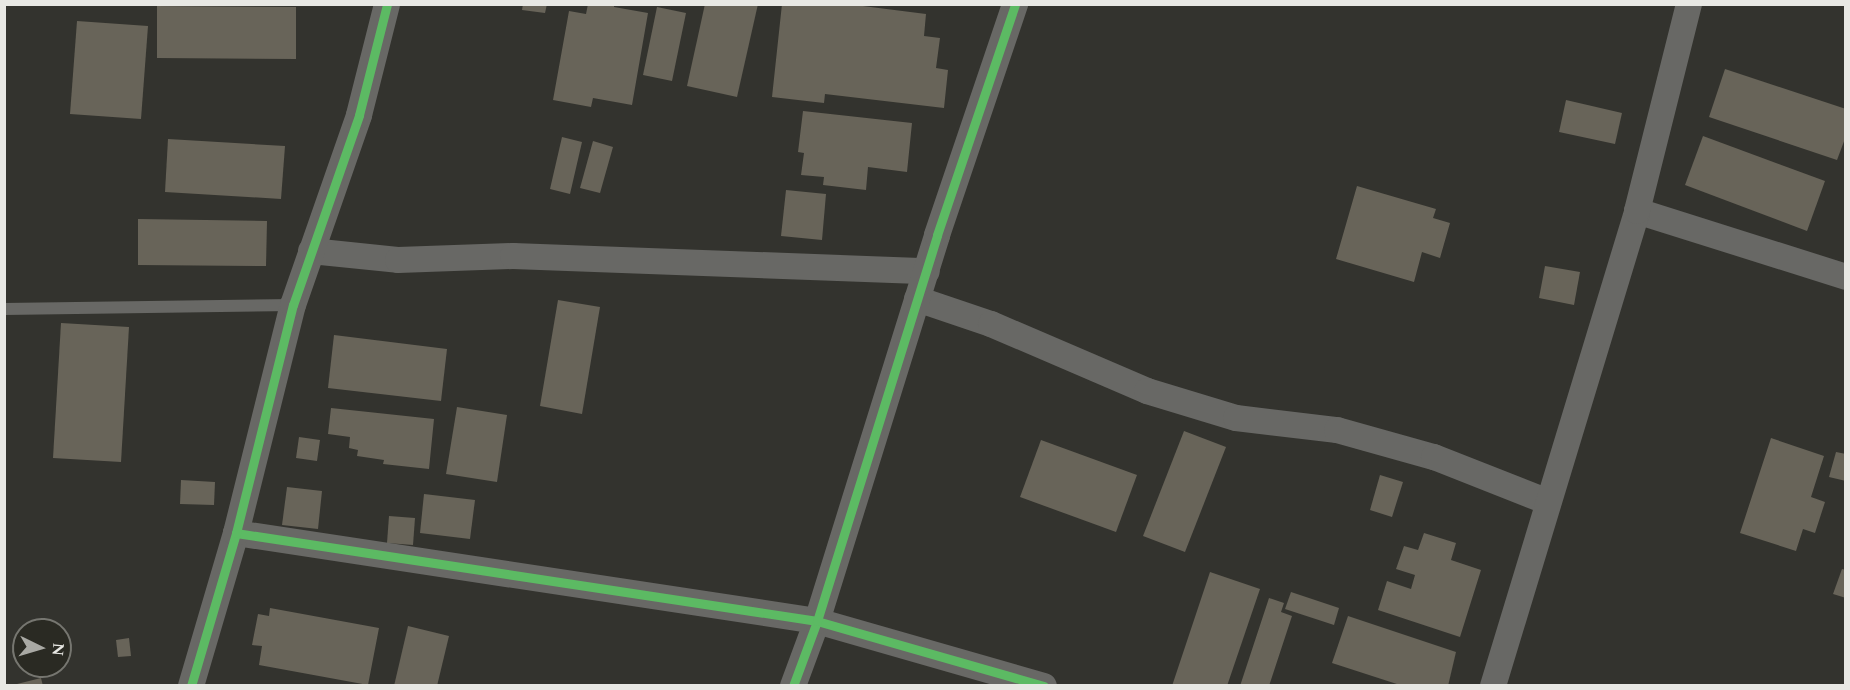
<!DOCTYPE html>
<style>
body{margin:0}
#map{position:relative;width:1850px;height:690px;overflow:hidden;background:#33332e;font-family:Spectral,serif}
div>[style]{position:absolute}
.building>*{inset:0;background:#686459}
.service>*{height:12px;margin:-6px;padding:0 6px;transform-origin:6px;border-radius:6px;background:#686865}
.minor>*{height:26px;margin:-13px;padding:0 13px;transform-origin:13px;border-radius:13px;background:#686865}
.cycleway>*{height:9px;margin:-4.5px;padding:0 4.5px;transform-origin:4.5px;border-radius:4.5px;background:#5cba63}
span{translate:-50% -50%;white-space:nowrap;text-align:center;line-height:1.15;-webkit-text-stroke:6px #2a2a23;paint-order:stroke}
.frame{position:absolute;inset:0;border:6px solid #e8e8e4;pointer-events:none}
.north{position:absolute;left:12px;top:618px;width:60px;height:60px;box-sizing:border-box;background:#2a2a23;border:2px solid #767670;border-radius:50%;rotate:95deg;font-size:16px;font-weight:700;line-height:24px;text-align:center;color:#e8e8e4}
.north::after{content:'';display:block;margin:auto;width:21px;height:27px;background:#a9a9a4;clip-path:polygon(50% 0,100% 100%,50% 72%,0 100%)}
</style>
<div id="map">
<div class="building">
<i style="clip-path:polygon(523px 4px,547px 4px,545px 13px,522px 10px)"></i>
<i style="clip-path:polygon(588px 4px,614px 4px,614px 7px,648px 13px,632px 105px,593px 98px,591px 107px,553px 100px,569px 11px,586px 14px)"></i>
<i style="clip-path:polygon(705px 4px,758px 4px,737px 97px,687px 86px)"></i>
<i style="clip-path:polygon(782px 4px,847px 4px,926px 14px,924px 36px,940px 38px,936px 68px,948px 70px,944px 108px,825px 94px,824px 103px,772px 97px)"></i>
<i style="clip-path:polygon(157px 6px,296px 7px,296px 59px,157px 58px)"></i>
<i style="clip-path:polygon(657px 7px,686px 13px,672px 81px,643px 75px)"></i>
<i style="clip-path:polygon(77px 21px,148px 26px,141px 119px,70px 114px)"></i>
<i style="clip-path:polygon(1725px 69px,1846px 109px,1846px 136px,1837px 160px,1709px 117px)"></i>
<i style="clip-path:polygon(1566px 100px,1622px 113px,1615px 144px,1559px 132px)"></i>
<i style="clip-path:polygon(803px 111px,912px 123px,907px 172px,868px 167px,866px 190px,823px 185px,824px 177px,801px 175px,804px 153px,798px 152px)"></i>
<i style="clip-path:polygon(1703px 136px,1825px 181px,1807px 231px,1685px 185px)"></i>
<i style="clip-path:polygon(562px 137px,582px 142px,570px 194px,550px 189px)"></i>
<i style="clip-path:polygon(168px 139px,285px 146px,281px 199px,165px 192px)"></i>
<i style="clip-path:polygon(593px 141px,613px 147px,600px 193px,580px 188px)"></i>
<i style="clip-path:polygon(1357px 186px,1436px 209px,1433px 218px,1450px 223px,1440px 258px,1422px 252px,1414px 282px,1336px 259px)"></i>
<i style="clip-path:polygon(786px 190px,826px 194px,822px 240px,781px 236px)"></i>
<i style="clip-path:polygon(138px 219px,267px 221px,266px 266px,138px 265px)"></i>
<i style="clip-path:polygon(1545px 266px,1580px 272px,1574px 305px,1539px 298px)"></i>
<i style="clip-path:polygon(558px 300px,600px 307px,582px 414px,540px 406px)"></i>
<i style="clip-path:polygon(61px 323px,129px 327px,121px 462px,53px 458px)"></i>
<i style="clip-path:polygon(334px 335px,447px 349px,441px 401px,328px 388px)"></i>
<i style="clip-path:polygon(457px 407px,507px 415px,497px 482px,446px 474px)"></i>
<i style="clip-path:polygon(331px 408px,434px 419px,429px 469px,383px 464px,384px 460px,357px 456px,358px 450px,349px 448px,350px 437px,328px 434px)"></i>
<i style="clip-path:polygon(1184px 431px,1226px 447px,1185px 552px,1143px 536px)"></i>
<i style="clip-path:polygon(299px 437px,320px 440px,317px 461px,296px 458px)"></i>
<i style="clip-path:polygon(1771px 438px,1824px 456px,1811px 497px,1825px 502px,1815px 533px,1803px 529px,1796px 551px,1740px 533px)"></i>
<i style="clip-path:polygon(1041px 440px,1137px 475px,1116px 532px,1020px 497px)"></i>
<i style="clip-path:polygon(1836px 452px,1846px 454px,1846px 481px,1829px 477px)"></i>
<i style="clip-path:polygon(1380px 475px,1403px 482px,1392px 517px,1370px 510px)"></i>
<i style="clip-path:polygon(181px 480px,215px 482px,214px 505px,180px 504px)"></i>
<i style="clip-path:polygon(287px 487px,322px 491px,318px 529px,282px 525px)"></i>
<i style="clip-path:polygon(424px 494px,475px 500px,470px 539px,420px 533px)"></i>
<i style="clip-path:polygon(389px 516px,415px 518px,413px 545px,387px 543px)"></i>
<i style="clip-path:polygon(1424px 533px,1456px 543px,1451px 560px,1481px 570px,1460px 637px,1378px 610px,1387px 581px,1411px 589px,1415px 575px,1396px 569px,1404px 546px,1418px 550px)"></i>
<i style="clip-path:polygon(1842px 569px,1846px 570px,1846px 598px,1833px 594px)"></i>
<i style="clip-path:polygon(1210px 572px,1260px 589px,1227px 686px,1172px 686px)"></i>
<i style="clip-path:polygon(1291px 592px,1339px 608px,1334px 625px,1285px 609px)"></i>
<i style="clip-path:polygon(1269px 598px,1284px 603px,1281px 612px,1292px 616px,1269px 686px,1240px 686px)"></i>
<i style="clip-path:polygon(270px 608px,379px 628px,368px 685px,259px 665px,262px 646px,252px 645px,258px 614px,269px 616px)"></i>
<i style="clip-path:polygon(1348px 616px,1456px 652px,1448px 686px,1403px 686px,1332px 663px)"></i>
<i style="clip-path:polygon(408px 626px,449px 636px,437px 686px,394px 686px)"></i>
<i style="clip-path:polygon(129px 638px,131px 656px,118px 657px,116px 640px)"></i>
<i style="clip-path:polygon(41px 678px,43px 686px,13px 686px,13px 685px)"></i>
</div>
<div class="service">
<i style="left:4px;top:309px;width:289px;rotate:-0.8deg"></i>
</div>
<div class="minor">
<i style="left:1637px;top:211px;width:219px;rotate:17.5deg"></i>
<i style="left:311px;top:251px;width:87px;rotate:5.9deg"></i>
<i style="left:398px;top:260px;width:115px;rotate:-2deg"></i>
<i style="left:513px;top:256px;width:414px;rotate:2.1deg"></i>
<i style="left:917px;top:299px;width:78px;rotate:18.7deg"></i>
<i style="left:991px;top:324px;width:170px;rotate:23.2deg"></i>
<i style="left:1147px;top:391px;width:93px;rotate:16.9deg"></i>
<i style="left:1236px;top:418px;width:102px;rotate:6.8deg"></i>
<i style="left:1337px;top:430px;width:101px;rotate:15.6deg"></i>
<i style="left:1434px;top:457px;width:123px;rotate:21.5deg"></i>
<i style="left:236px;top:533px;width:588px;rotate:8.61deg"></i>
<i style="left:817px;top:621px;width:236px;rotate:16deg"></i>
<i style="left:191px;top:686px;width:159px;rotate:-73.6deg"></i>
<i style="left:236px;top:533px;width:235px;rotate:-76deg"></i>
<i style="left:293px;top:305px;width:201px;rotate:-70.8deg"></i>
<i style="left:359px;top:115px;width:114px;rotate:-75.8deg"></i>
<i style="left:793px;top:686px;width:69px;rotate:-69.7deg"></i>
<i style="left:817px;top:621px;width:404px;rotate:-72.7deg"></i>
<i style="left:937px;top:235px;width:244px;rotate:-71.3deg"></i>
<i style="left:1493px;top:686px;width:496px;rotate:-73.1deg"></i>
<i style="left:1637px;top:211px;width:213px;rotate:-75.9deg"></i>
</div>
<div class="cycleway">
<i style="left:236px;top:533px;width:588px;rotate:8.61deg"></i>
<i style="left:817px;top:621px;width:236px;rotate:16deg"></i>
<i style="left:191px;top:686px;width:159px;rotate:-73.6deg"></i>
<i style="left:236px;top:533px;width:235px;rotate:-76deg"></i>
<i style="left:293px;top:305px;width:201px;rotate:-70.8deg"></i>
<i style="left:359px;top:115px;width:114px;rotate:-75.8deg"></i>
<i style="left:793px;top:686px;width:69px;rotate:-69.7deg"></i>
<i style="left:817px;top:621px;width:404px;rotate:-72.7deg"></i>
<i style="left:937px;top:235px;width:244px;rotate:-71.3deg"></i>
</div>
<div class="frame"></div>
<div class="north">N</div>
</div>
